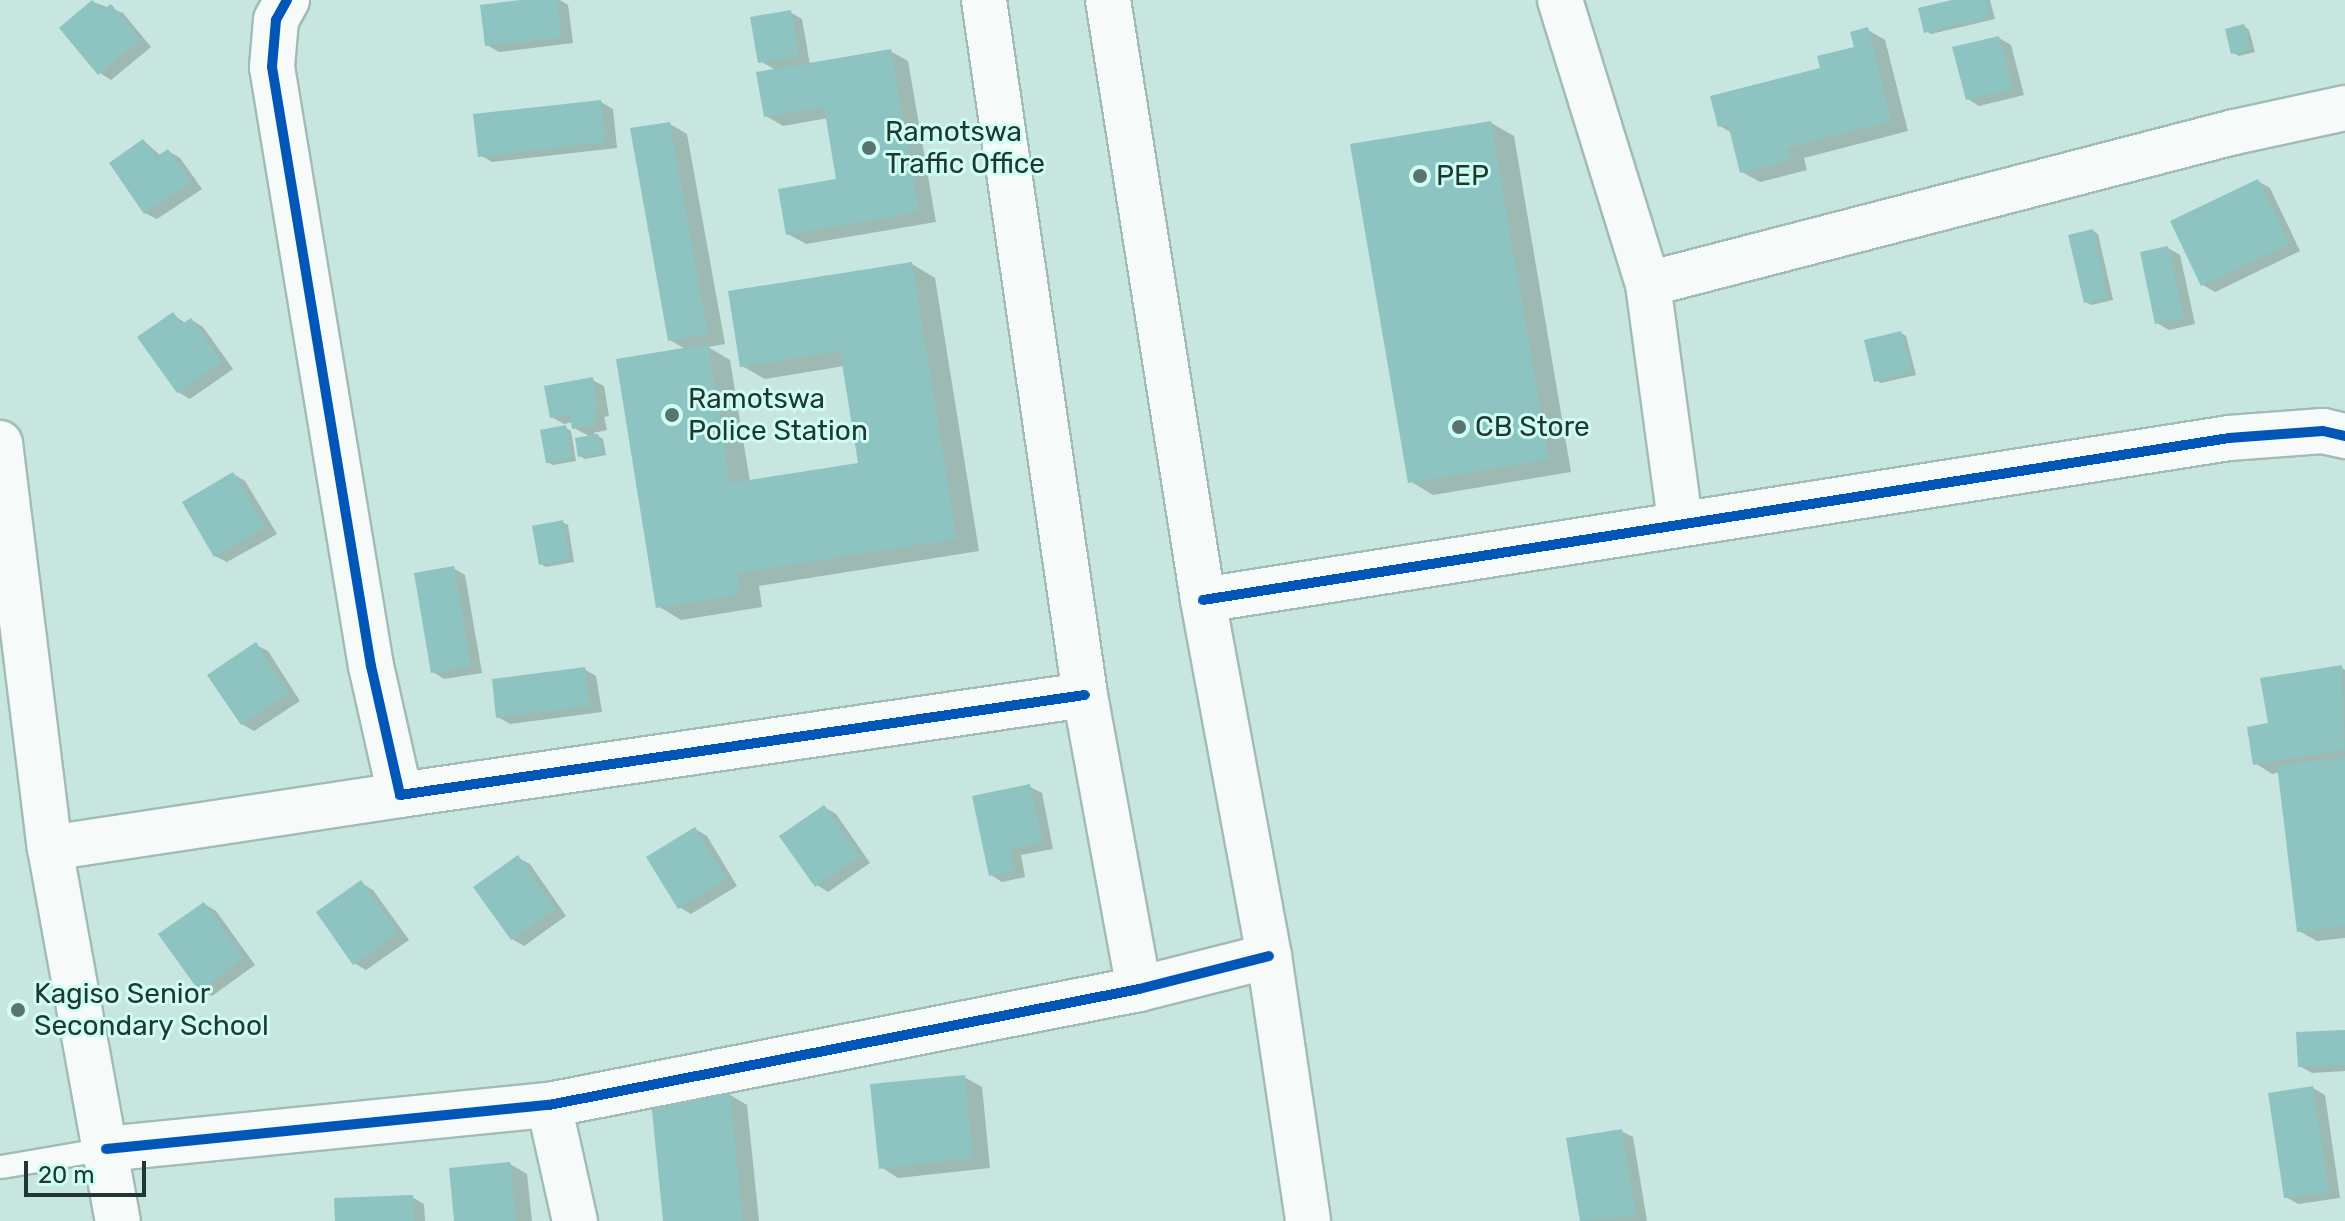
<!DOCTYPE html>
<style>
body{margin:0}
#map{position:relative;width:2345px;height:1221px;overflow:hidden;background:#c6e6df;font-family:Rubik,sans-serif}
div>[style]{position:absolute}
.shadow>*{inset:0;background:#0003}
.building>*{inset:0;background:#8dc3c1}
.roads{filter:drop-shadow(2px 0 #a2bbb6) drop-shadow(-2px 0 #a2bbb6) drop-shadow(0 2px #a2bbb6) drop-shadow(0 -2px #a2bbb6)}
.lane>*{height:22px;margin:-11px;padding:0 11px;transform-origin:11px;border-radius:11px;background:#f6fbfa}
.street>*{height:44px;margin:-22px;padding:0 22px;transform-origin:22px;border-radius:22px;background:#f6fbfa}
.secondary>*{height:44px;margin:-22px;padding:0 22px;transform-origin:22px;border-radius:22px;background:#f6fbfa}
.cycleway>*{height:10px;margin:-5px;padding:0 5px;transform-origin:5px;border-radius:5px;background:#0057b8}
.dots>*{width:22px;height:22px;translate:-50% -50%;box-sizing:border-box;border:4px solid #cffff3;border-radius:50%}
span{translate:-50% -50%;white-space:nowrap;text-align:center;line-height:1.15;-webkit-text-stroke:6px #cffff3;paint-order:stroke}
.poi-label{font-size:28px;color:#203833}
.left{translate:0 -50%;text-align:left}
.scale{position:absolute;left:24px;top:1161px;width:122px;height:36px;box-sizing:border-box;border:4px solid #203833;border-top:0;padding-left:10px;font-size:24px;line-height:28px;white-space:nowrap;color:#203833;-webkit-text-stroke:6px #cffff3;paint-order:stroke}
</style>
<div id="map">
<div class="shadow">
<i style="clip-path:polygon(538px 0,560px 0,568px 5px,573px 43px,499px 52px,487px 45px)"></i>
<i style="clip-path:polygon(1961px 0,1990px 0,1995px 19px,1931px 34px,1926px 31px)"></i>
<i style="clip-path:polygon(93px 2px,123px 13px,151px 47px,111px 80px,100px 73px)"></i>
<i style="clip-path:polygon(790px 12px,802px 19px,810px 65px,890px 51px,908px 61px,936px 222px,806px 244px,788px 234px,839px 181px,828px 118px,783px 126px,766px 116px,776px 70px,760px 61px)"></i>
<i style="clip-path:polygon(2244px 26px,2249px 30px,2255px 52px,2239px 56px,2233px 53px)"></i>
<i style="clip-path:polygon(1868px 30px,1885px 40px,1908px 131px,1804px 158px,1807px 170px,1760px 182px,1742px 172px,1732px 133px,1720px 126px,1856px 49px)"></i>
<i style="clip-path:polygon(1999px 38px,2011px 45px,2024px 95px,1979px 106px,1968px 99px)"></i>
<i style="clip-path:polygon(601px 102px,613px 109px,617px 148px,492px 162px,480px 155px)"></i>
<i style="clip-path:polygon(1491px 123px,1514px 136px,1571px 472px,1433px 495px,1410px 481px)"></i>
<i style="clip-path:polygon(670px 124px,687px 134px,725px 344px,708px 347px,730px 360px,750px 482px,860px 465px,844px 366px,765px 379px,742px 366px,912px 264px,935px 278px,979px 551px,759px 586px,762px 607px,681px 620px,658px 606px,687px 350px,670px 340px)"></i>
<i style="clip-path:polygon(144px 141px,161px 156px,168px 151px,180px 158px,202px 189px,157px 219px,145px 213px)"></i>
<i style="clip-path:polygon(2258px 181px,2270px 188px,2300px 251px,2215px 292px,2203px 285px)"></i>
<i style="clip-path:polygon(2093px 231px,2098px 234px,2113px 300px,2091px 305px,2086px 302px)"></i>
<i style="clip-path:polygon(2168px 248px,2180px 255px,2195px 324px,2169px 330px,2157px 323px)"></i>
<i style="clip-path:polygon(173px 315px,187px 324px,192px 320px,203px 327px,233px 369px,190px 399px,178px 392px)"></i>
<i style="clip-path:polygon(1901px 333px,1906px 336px,1916px 375px,1881px 383px,1876px 380px)"></i>
<i style="clip-path:polygon(592px 380px,604px 386px,609px 416px,604px 417px,607px 430px,593px 433px,603px 439px,606px 455px,585px 459px,580px 456px,591px 437px,574px 428px,573px 422px,564px 424px,552px 417px)"></i>
<i style="clip-path:polygon(566px 428px,571px 431px,576px 461px,553px 465px,547px 462px)"></i>
<i style="clip-path:polygon(233px 474px,245px 481px,277px 534px,227px 562px,215px 556px)"></i>
<i style="clip-path:polygon(562px 522px,568px 525px,574px 562px,546px 567px,541px 564px)"></i>
<i style="clip-path:polygon(453px 568px,465px 575px,482px 673px,444px 679px,433px 672px)"></i>
<i style="clip-path:polygon(256px 645px,268px 651px,300px 701px,254px 731px,242px 724px)"></i>
<i style="clip-path:polygon(2341px 667px,2345px 670px,2345px 938px,2317px 941px,2299px 931px,2280px 772px,2272px 774px,2255px 763px,2270px 725px)"></i>
<i style="clip-path:polygon(584px 669px,596px 676px,602px 712px,510px 724px,498px 717px)"></i>
<i style="clip-path:polygon(1030px 787px,1042px 793px,1053px 849px,1021px 855px,1025px 877px,1002px 882px,991px 875px)"></i>
<i style="clip-path:polygon(824px 807px,836px 814px,870px 863px,828px 892px,817px 885px)"></i>
<i style="clip-path:polygon(695px 829px,707px 836px,737px 886px,691px 914px,679px 907px)"></i>
<i style="clip-path:polygon(518px 858px,530px 864px,566px 916px,524px 946px,512px 939px)"></i>
<i style="clip-path:polygon(361px 883px,373px 890px,409px 940px,366px 970px,354px 963px)"></i>
<i style="clip-path:polygon(204px 904px,216px 911px,255px 965px,212px 996px,201px 990px)"></i>
<i style="clip-path:polygon(2345px 1032px,2345px 1071px,2312px 1073px,2300px 1066px)"></i>
<i style="clip-path:polygon(964px 1077px,982px 1087px,990px 1168px,898px 1178px,881px 1167px)"></i>
<i style="clip-path:polygon(2313px 1088px,2325px 1095px,2340px 1198px,2298px 1204px,2286px 1197px)"></i>
<i style="clip-path:polygon(730px 1095px,747px 1105px,759px 1221px,665px 1221px)"></i>
<i style="clip-path:polygon(1621px 1131px,1633px 1137px,1647px 1221px,1582px 1221px,1568px 1140px)"></i>
<i style="clip-path:polygon(510px 1164px,527px 1174px,532px 1221px,456px 1221px)"></i>
<i style="clip-path:polygon(412px 1197px,424px 1204px,425px 1221px,337px 1221px)"></i>
</div>
<div class="building">
<i style="clip-path:polygon(92px 0,102px 10px,111px 4px,141px 40px,98px 75px,59px 28px)"></i>
<i style="clip-path:polygon(521px 0,557px 0,561px 38px,485px 46px,480px 5px)"></i>
<i style="clip-path:polygon(1952px 0,1986px 0,1990px 17px,1924px 33px,1918px 8px)"></i>
<i style="clip-path:polygon(791px 10px,799px 56px,758px 63px,750px 17px)"></i>
<i style="clip-path:polygon(2244px 24px,2251px 50px,2231px 54px,2225px 29px)"></i>
<i style="clip-path:polygon(1868px 27px,1891px 121px,1787px 148px,1791px 160px,1740px 173px,1728px 124px,1718px 127px,1710px 96px,1820px 68px,1817px 56px,1854px 47px,1850px 32px)"></i>
<i style="clip-path:polygon(1999px 36px,2013px 89px,1966px 100px,1952px 47px)"></i>
<i style="clip-path:polygon(891px 49px,919px 212px,786px 235px,778px 189px,836px 179px,824px 107px,764px 117px,756px 72px)"></i>
<i style="clip-path:polygon(601px 100px,606px 142px,478px 157px,473px 114px)"></i>
<i style="clip-path:polygon(1491px 121px,1549px 459px,1408px 483px,1350px 144px)"></i>
<i style="clip-path:polygon(670px 122px,708px 334px,668px 341px,630px 128px)"></i>
<i style="clip-path:polygon(143px 139px,156px 157px,168px 149px,191px 182px,144px 214px,109px 163px)"></i>
<i style="clip-path:polygon(2258px 179px,2290px 244px,2201px 286px,2170px 221px)"></i>
<i style="clip-path:polygon(2093px 229px,2108px 298px,2084px 303px,2068px 235px)"></i>
<i style="clip-path:polygon(2168px 246px,2184px 318px,2155px 324px,2140px 252px)"></i>
<i style="clip-path:polygon(912px 262px,957px 539px,737px 573px,740px 595px,656px 608px,616px 359px,708px 344px,730px 483px,858px 463px,840px 351px,740px 367px,728px 291px)"></i>
<i style="clip-path:polygon(173px 312px,182px 324px,191px 318px,222px 362px,177px 393px,137px 337px)"></i>
<i style="clip-path:polygon(1901px 331px,1912px 372px,1874px 382px,1864px 340px)"></i>
<i style="clip-path:polygon(593px 377px,598px 410px,594px 411px,596px 424px,572px 429px,570px 415px,550px 418px,544px 386px)"></i>
<i style="clip-path:polygon(566px 425px,572px 459px,546px 463px,540px 430px)"></i>
<i style="clip-path:polygon(598px 434px,602px 453px,578px 457px,575px 438px)"></i>
<i style="clip-path:polygon(233px 472px,266px 527px,214px 557px,182px 502px)"></i>
<i style="clip-path:polygon(563px 520px,570px 559px,539px 565px,532px 526px)"></i>
<i style="clip-path:polygon(454px 566px,471px 667px,431px 673px,414px 573px)"></i>
<i style="clip-path:polygon(256px 642px,289px 694px,241px 725px,207px 675px)"></i>
<i style="clip-path:polygon(2342px 665px,2345px 750px,2253px 765px,2247px 727px,2268px 723px,2260px 678px)"></i>
<i style="clip-path:polygon(585px 667px,590px 706px,496px 718px,492px 679px)"></i>
<i style="clip-path:polygon(2345px 758px,2345px 926px,2297px 932px,2277px 765px)"></i>
<i style="clip-path:polygon(1030px 784px,1043px 843px,1010px 849px,1014px 871px,989px 876px,972px 796px)"></i>
<i style="clip-path:polygon(824px 805px,860px 856px,815px 887px,779px 836px)"></i>
<i style="clip-path:polygon(695px 827px,727px 879px,678px 909px,646px 857px)"></i>
<i style="clip-path:polygon(518px 855px,556px 909px,511px 940px,473px 887px)"></i>
<i style="clip-path:polygon(361px 880px,398px 933px,353px 965px,316px 912px)"></i>
<i style="clip-path:polygon(204px 902px,244px 958px,199px 991px,158px 934px)"></i>
<i style="clip-path:polygon(2345px 1030px,2345px 1065px,2298px 1067px,2296px 1032px)"></i>
<i style="clip-path:polygon(965px 1075px,973px 1158px,879px 1169px,870px 1084px)"></i>
<i style="clip-path:polygon(2313px 1086px,2329px 1192px,2284px 1198px,2268px 1093px)"></i>
<i style="clip-path:polygon(730px 1093px,743px 1221px,663px 1221px,651px 1101px)"></i>
<i style="clip-path:polygon(1622px 1129px,1636px 1216px,1580px 1221px,1566px 1138px)"></i>
<i style="clip-path:polygon(510px 1162px,516px 1221px,454px 1221px,449px 1168px)"></i>
<i style="clip-path:polygon(413px 1195px,414px 1221px,335px 1221px,334px 1198px)"></i>
</div>
<div class="roads">
<div class="lane">
<i style="left:2px;top:1167px;width:106px;rotate:-9.8deg"></i>
</div>
<div class="street">
<i style="left:287px;top:0;width:23px;rotate:119deg"></i>
<i style="left:276px;top:20px;width:47px;rotate:94.9deg"></i>
<i style="left:272px;top:67px;width:607px;rotate:80.62deg"></i>
<i style="left:371px;top:666px;width:132px;rotate:77.3deg"></i>
<i style="left:400px;top:795px;width:692px;rotate:-8.31deg"></i>
<i style="left:984px;top:0;width:702px;rotate:81.73deg"></i>
<i style="left:1085px;top:695px;width:299px;rotate:79.6deg"></i>
<i style="left:1560px;top:0;width:297px;rotate:72.8deg"></i>
<i style="left:1648px;top:284px;width:240px;rotate:82.3deg"></i>
<i style="left:1648px;top:284px;width:605px;rotate:-14.54deg"></i>
<i style="left:2234px;top:132px;width:114px;rotate:-12.2deg"></i>
<i style="left:0;top:443px;width:408px;rotate:83deg"></i>
<i style="left:50px;top:848px;width:354px;rotate:-8.6deg"></i>
<i style="left:1203px;top:600px;width:1039px;rotate:-8.97deg"></i>
<i style="left:2229px;top:438px;width:94px;rotate:-4.3deg"></i>
<i style="left:2323px;top:431px;width:23px;rotate:13deg"></i>
<i style="left:50px;top:848px;width:379px;rotate:79.7deg"></i>
<i style="left:549px;top:1105px;width:119px;rotate:77.4deg"></i>
<i style="left:106px;top:1149px;width:445px;rotate:-5.7deg"></i>
<i style="left:549px;top:1105px;width:601px;rotate:-11.12deg"></i>
<i style="left:1139px;top:989px;width:134px;rotate:-14.2deg"></i>
</div>
<div class="secondary">
<i style="left:1108px;top:0;width:607px;rotate:81deg"></i>
<i style="left:1203px;top:600px;width:362px;rotate:79.5deg"></i>
<i style="left:1269px;top:956px;width:268px;rotate:81.6deg"></i>
</div>
</div>
<div class="cycleway">
<i style="left:287px;top:0;width:23px;rotate:119deg"></i>
<i style="left:276px;top:20px;width:47px;rotate:94.9deg"></i>
<i style="left:272px;top:67px;width:607px;rotate:80.62deg"></i>
<i style="left:371px;top:666px;width:132px;rotate:77.3deg"></i>
<i style="left:400px;top:795px;width:692px;rotate:-8.31deg"></i>
<i style="left:1203px;top:600px;width:1039px;rotate:-8.97deg"></i>
<i style="left:2229px;top:438px;width:94px;rotate:-4.3deg"></i>
<i style="left:2323px;top:431px;width:23px;rotate:13deg"></i>
<i style="left:106px;top:1149px;width:445px;rotate:-5.7deg"></i>
<i style="left:549px;top:1105px;width:601px;rotate:-11.12deg"></i>
<i style="left:1139px;top:989px;width:134px;rotate:-14.2deg"></i>
</div>
<div class="dots">
<i style="left:869px;top:148px;background:#5a756f"></i>
<i style="left:1420px;top:176px;background:#5a756f"></i>
<i style="left:672px;top:415px;background:#5a756f"></i>
<i style="left:1459px;top:427px;background:#5a756f"></i>
<i style="left:18px;top:1010px;background:#5a756f"></i>
</div>
<div class="poi-label">
<span class="left" style="left:885px;top:148px">Ramotswa<br>Traffic Office</span>
<span class="left" style="left:1436px;top:176px">PEP</span>
<span class="left" style="left:688px;top:415px">Ramotswa<br>Police Station</span>
<span class="left" style="left:1475px;top:427px">CB Store</span>
<span class="left" style="left:34px;top:1010px">Kagiso Senior<br>Secondary School</span>
</div>
<div class="scale">20 m</div>
</div>
